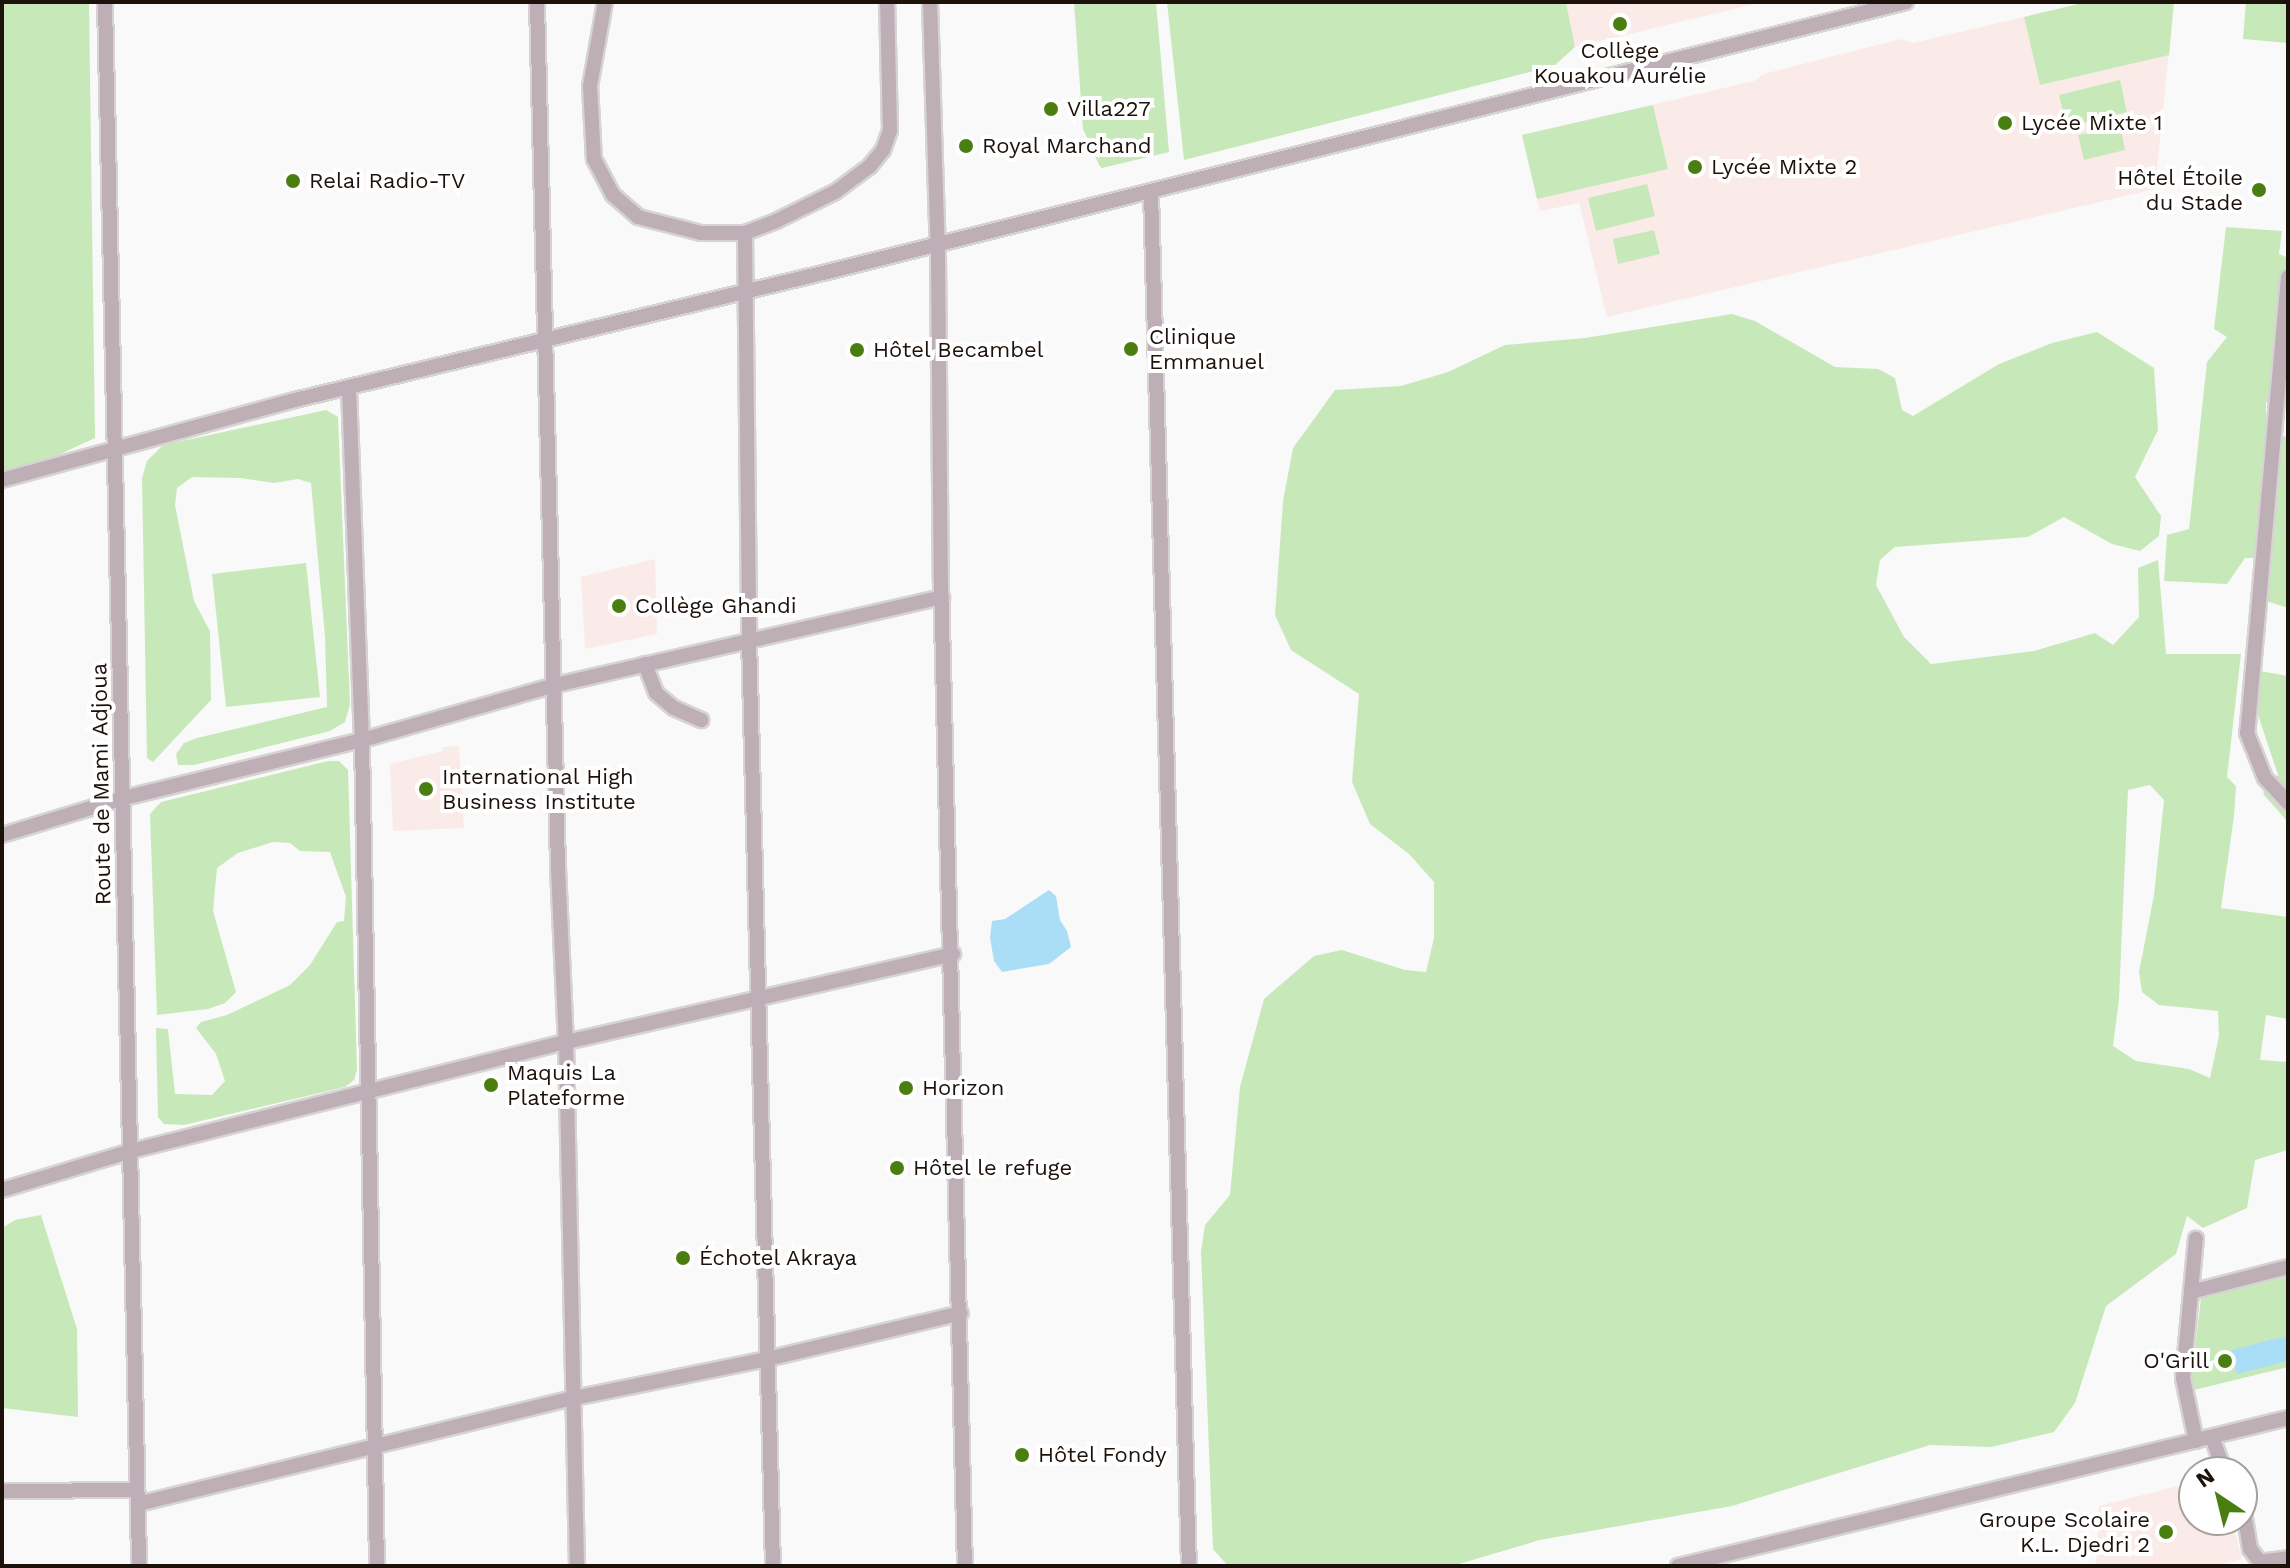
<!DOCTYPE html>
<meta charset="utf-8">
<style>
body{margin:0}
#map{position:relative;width:2290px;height:1568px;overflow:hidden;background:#f9f9f9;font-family:"Work Sans",sans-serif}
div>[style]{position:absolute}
.education>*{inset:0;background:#fbebe8}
.green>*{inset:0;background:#c7e9b9}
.water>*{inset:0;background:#aadef7}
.roads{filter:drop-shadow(2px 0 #d6d4d3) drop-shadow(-2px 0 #d6d4d3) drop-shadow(0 2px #d6d4d3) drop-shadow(0 -2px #d6d4d3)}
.minor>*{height:14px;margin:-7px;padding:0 7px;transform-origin:7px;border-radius:7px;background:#beaeb6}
.dots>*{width:22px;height:22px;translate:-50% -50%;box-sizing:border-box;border:4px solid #fff;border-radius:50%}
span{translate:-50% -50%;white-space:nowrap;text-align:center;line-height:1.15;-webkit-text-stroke:8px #fff;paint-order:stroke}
.poi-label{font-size:22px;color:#1d110b}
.left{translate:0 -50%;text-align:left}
.right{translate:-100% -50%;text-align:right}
.street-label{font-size:22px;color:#1d110b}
.frame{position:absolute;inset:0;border:4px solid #1d110b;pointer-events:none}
.north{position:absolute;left:2178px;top:1456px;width:80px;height:80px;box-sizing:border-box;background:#fff;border:2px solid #a5a09d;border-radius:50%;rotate:325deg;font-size:22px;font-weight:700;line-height:32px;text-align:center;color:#1d110b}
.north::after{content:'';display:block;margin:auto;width:28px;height:36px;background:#4a7e11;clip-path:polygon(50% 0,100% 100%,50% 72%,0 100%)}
</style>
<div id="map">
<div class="education">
<i style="clip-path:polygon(1566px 2px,1763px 2px,1575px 47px)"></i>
<i style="clip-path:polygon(2087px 2px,2174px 2px,2155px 189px,1607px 317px,1579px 203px,1540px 211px,1522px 135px,1754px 81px,1763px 74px,1901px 39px,1913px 43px)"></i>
<i style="clip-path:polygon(655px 559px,657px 634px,585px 649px,581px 577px)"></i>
<i style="clip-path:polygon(459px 746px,464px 828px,393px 831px,390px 764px,443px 751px,443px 747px)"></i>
<i style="clip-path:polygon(2194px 1482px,2194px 1520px,2232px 1520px,2242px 1559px,2214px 1566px,2096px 1566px,2099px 1506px)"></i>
</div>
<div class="green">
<i style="clip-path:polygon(2px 2px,89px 2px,95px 438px,2px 481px)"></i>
<i style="clip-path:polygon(1074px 2px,1156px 2px,1169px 152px,1102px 168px,1099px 165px,1083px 129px)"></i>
<i style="clip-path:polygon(1167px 2px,1566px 2px,1575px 47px,1554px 66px,1184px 160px)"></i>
<i style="clip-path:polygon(2087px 2px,2174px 2px,2169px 55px,2040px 85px,2024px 17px)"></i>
<i style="clip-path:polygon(2246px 2px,2288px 2px,2288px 43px,2243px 39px)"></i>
<i style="clip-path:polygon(2120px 80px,2127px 112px,2067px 127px,2059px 95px)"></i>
<i style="clip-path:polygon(1653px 105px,1668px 169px,1537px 199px,1522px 135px)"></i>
<i style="clip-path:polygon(2120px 125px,2125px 150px,2084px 160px,2078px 135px)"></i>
<i style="clip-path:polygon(1647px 184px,1655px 216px,1596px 231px,1588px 198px)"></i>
<i style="clip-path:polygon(2226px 227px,2282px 231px,2279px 254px,2288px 258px,2288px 400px,2266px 402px,2266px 432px,2288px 437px,2288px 608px,2263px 600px,2260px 558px,2245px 558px,2227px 584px,2164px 581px,2167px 535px,2189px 529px,2207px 362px,2227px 337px,2214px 329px)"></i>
<i style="clip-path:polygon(1654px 230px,1660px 254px,1618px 264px,1613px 239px)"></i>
<i style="clip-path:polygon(evenodd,1732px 314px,1755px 321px,1835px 367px,1878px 369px,1895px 378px,1902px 410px,1913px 416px,1999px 364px,2052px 343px,2097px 332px,2154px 368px,2158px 430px,2135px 477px,2161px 516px,2159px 536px,2140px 551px,2112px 544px,2064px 517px,2028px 537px,1895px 547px,1880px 560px,1876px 585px,1904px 637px,1931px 664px,2034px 651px,2095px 633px,2113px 645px,2139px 617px,2138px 568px,2158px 560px,2166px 654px,2241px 654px,2227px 777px,2236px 786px,2234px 816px,2221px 908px,2288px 917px,2288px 1019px,2266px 1015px,2260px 1060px,2288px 1062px,2288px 1150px,2255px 1160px,2247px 1208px,2203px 1228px,2187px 1216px,2176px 1254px,2106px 1306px,2075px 1403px,2054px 1432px,1991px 1447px,1930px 1445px,1732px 1506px,1540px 1540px,1452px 1566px,1228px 1566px,1213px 1549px,1201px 1252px,1205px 1225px,1230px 1195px,1240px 1087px,1264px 999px,1314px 956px,1342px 950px,1405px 970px,1426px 972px,1434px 938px,1434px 882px,1409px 854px,1370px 824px,1352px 782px,1359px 694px,1291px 650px,1275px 615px,1283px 501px,1293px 448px,1335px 390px,1401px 386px,1448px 372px,1505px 345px,1585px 338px,1732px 314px,2150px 785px,2164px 800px,2154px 895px,2139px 972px,2142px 992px,2159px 1005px,2218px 1011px,2219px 1036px,2210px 1078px,2189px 1069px,2136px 1061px,2113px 1046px,2119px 999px,2128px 790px,2150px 785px)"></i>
<i style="clip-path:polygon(326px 410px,338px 417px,350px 704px,345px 722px,330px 731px,194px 765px,178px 765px,176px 754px,184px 743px,197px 738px,327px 707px,325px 636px,311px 483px,298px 479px,274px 483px,240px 478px,192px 477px,177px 488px,175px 505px,194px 601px,210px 631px,211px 700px,153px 762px,147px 758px,142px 478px,147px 461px,163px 445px)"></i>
<i style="clip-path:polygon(306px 563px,320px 697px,226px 707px,212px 574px)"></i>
<i style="clip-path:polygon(2260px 671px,2288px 676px,2288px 822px,2263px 794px,2278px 775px,2258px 715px)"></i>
<i style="clip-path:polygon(328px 761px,339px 761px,348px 770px,357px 1070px,354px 1080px,345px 1087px,184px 1125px,164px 1124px,158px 1117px,156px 1028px,168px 1029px,175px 1094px,212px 1095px,225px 1081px,216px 1054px,196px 1028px,201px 1022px,227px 1015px,290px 985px,310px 965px,337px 922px,344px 921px,346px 897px,330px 852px,300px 851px,290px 843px,273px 842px,238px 853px,217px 868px,213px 911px,236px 992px,225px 1003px,208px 1009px,157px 1015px,150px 814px,161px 802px)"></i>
<i style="clip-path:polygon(41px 1215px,77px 1329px,78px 1417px,2px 1408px,2px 1228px,15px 1220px)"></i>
<i style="clip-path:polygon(2288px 1277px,2288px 1367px,2190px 1391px,2201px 1298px)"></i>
</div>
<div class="water">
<i style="clip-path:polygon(1049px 890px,1056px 896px,1060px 920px,1067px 931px,1071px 947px,1049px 964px,1002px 972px,994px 961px,990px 938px,992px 921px,1005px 919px)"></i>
<i style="clip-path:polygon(2286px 1336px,2288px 1361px,2237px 1374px,2231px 1350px)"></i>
</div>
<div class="roads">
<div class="minor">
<i style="left:105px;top:2px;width:1564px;rotate:88.75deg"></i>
<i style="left:537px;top:2px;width:866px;rotate:88.61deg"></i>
<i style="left:558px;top:868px;width:174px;rotate:87.4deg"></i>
<i style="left:566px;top:1042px;width:524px;rotate:88.8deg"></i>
<i style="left:605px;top:2px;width:85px;rotate:100.1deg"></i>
<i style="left:590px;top:86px;width:73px;rotate:86.9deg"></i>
<i style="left:594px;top:159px;width:41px;rotate:62.2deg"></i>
<i style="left:613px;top:195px;width:33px;rotate:41deg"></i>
<i style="left:638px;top:217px;width:65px;rotate:14.3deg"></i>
<i style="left:701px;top:233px;width:44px"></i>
<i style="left:745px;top:233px;width:33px;rotate:-21deg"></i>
<i style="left:776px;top:221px;width:66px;rotate:-26.2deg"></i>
<i style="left:835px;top:192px;width:44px;rotate:-36.6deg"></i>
<i style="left:870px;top:166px;width:21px;rotate:-51deg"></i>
<i style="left:883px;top:150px;width:20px;rotate:-70deg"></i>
<i style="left:890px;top:131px;width:129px;rotate:-91.3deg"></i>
<i style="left:930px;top:2px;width:256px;rotate:88.2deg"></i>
<i style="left:938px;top:258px;width:322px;rotate:89.5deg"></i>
<i style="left:941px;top:580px;width:986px;rotate:88.61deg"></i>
<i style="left:1151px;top:192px;width:1375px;rotate:88.42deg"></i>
<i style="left:745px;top:233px;width:405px;rotate:89.4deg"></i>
<i style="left:749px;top:638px;width:928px;rotate:88.52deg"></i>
<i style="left:2288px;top:277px;width:458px;rotate:95.1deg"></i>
<i style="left:2247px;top:733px;width:48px;rotate:68.2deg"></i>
<i style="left:2265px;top:778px;width:34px;rotate:47deg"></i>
<i style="left:349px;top:388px;width:352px;rotate:87.9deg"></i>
<i style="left:362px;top:740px;width:826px;rotate:88.96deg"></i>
<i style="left:2px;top:480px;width:304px;rotate:-15.3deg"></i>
<i style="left:295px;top:400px;width:551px;rotate:-13.53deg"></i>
<i style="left:831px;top:271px;width:1108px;rotate:-14.05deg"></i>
<i style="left:645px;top:664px;width:31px;rotate:69deg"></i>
<i style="left:656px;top:693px;width:23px;rotate:40deg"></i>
<i style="left:674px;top:708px;width:30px;rotate:24deg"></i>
<i style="left:2px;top:835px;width:127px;rotate:-16.9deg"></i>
<i style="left:124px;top:798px;width:245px;rotate:-13.7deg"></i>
<i style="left:362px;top:740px;width:201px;rotate:-15.9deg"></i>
<i style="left:555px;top:685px;width:397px;rotate:-12.8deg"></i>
<i style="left:2px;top:1190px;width:135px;rotate:-16.8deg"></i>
<i style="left:131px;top:1151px;width:448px;rotate:-14.1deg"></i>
<i style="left:566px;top:1042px;width:397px;rotate:-12.8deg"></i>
<i style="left:2191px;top:1292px;width:100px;rotate:-14.5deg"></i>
<i style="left:2212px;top:1437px;width:37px;rotate:70deg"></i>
<i style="left:2196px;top:1441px;width:64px;rotate:-101.7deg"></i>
<i style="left:2183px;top:1378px;width:140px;rotate:-84.7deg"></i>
<i style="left:2px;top:1491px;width:135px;rotate:-0.4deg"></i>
<i style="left:2242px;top:1500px;width:50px;rotate:80.7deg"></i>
<i style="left:2250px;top:1549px;width:16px;rotate:52deg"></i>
<i style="left:2260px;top:1562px;width:28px;rotate:-8deg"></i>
<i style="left:138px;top:1504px;width:449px;rotate:-13.7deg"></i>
<i style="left:574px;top:1398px;width:197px;rotate:-11.4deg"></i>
<i style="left:767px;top:1359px;width:199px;rotate:-13.3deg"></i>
<i style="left:1678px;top:1566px;width:628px;rotate:-13.64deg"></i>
</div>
</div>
<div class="dots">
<i style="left:1620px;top:24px;background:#4a7e11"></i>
<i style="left:1051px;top:109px;background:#4a7e11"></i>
<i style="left:2005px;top:123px;background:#4a7e11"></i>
<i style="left:966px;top:146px;background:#4a7e11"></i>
<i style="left:1695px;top:167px;background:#4a7e11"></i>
<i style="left:293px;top:181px;background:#4a7e11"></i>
<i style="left:2259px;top:190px;background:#4a7e11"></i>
<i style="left:1131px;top:349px;background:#4a7e11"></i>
<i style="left:857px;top:350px;background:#4a7e11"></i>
<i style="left:619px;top:606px;background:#4a7e11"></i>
<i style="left:426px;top:789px;background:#4a7e11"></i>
<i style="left:491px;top:1085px;background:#4a7e11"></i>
<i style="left:906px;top:1088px;background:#4a7e11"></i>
<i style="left:897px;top:1168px;background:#4a7e11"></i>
<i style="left:683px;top:1258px;background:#4a7e11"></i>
<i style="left:2225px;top:1361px;background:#4a7e11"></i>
<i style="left:1022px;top:1455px;background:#4a7e11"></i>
<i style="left:2166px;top:1532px;background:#4a7e11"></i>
</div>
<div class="poi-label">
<span style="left:1620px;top:63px">Collège<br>Kouakou Aurélie</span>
<span class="left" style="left:1067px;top:109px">Villa227</span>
<span class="left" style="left:2021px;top:123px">Lycée Mixte 1</span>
<span class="left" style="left:982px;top:146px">Royal Marchand</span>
<span class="left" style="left:1711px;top:167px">Lycée Mixte 2</span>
<span class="right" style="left:2243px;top:190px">Hôtel Étoile<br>du Stade</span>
<span class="left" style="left:309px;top:181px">Relai Radio-TV</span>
<span class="left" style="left:1149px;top:349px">Clinique<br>Emmanuel</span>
<span class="left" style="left:873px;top:350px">Hôtel Becambel</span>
<span class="left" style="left:635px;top:606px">Collège Ghandi</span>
<span class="left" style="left:442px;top:789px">International High<br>Business Institute</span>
<span class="left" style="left:507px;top:1085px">Maquis La<br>Plateforme</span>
<span class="left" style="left:922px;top:1088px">Horizon</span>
<span class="left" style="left:913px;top:1168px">Hôtel le refuge</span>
<span class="left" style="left:699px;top:1258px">Échotel Akraya</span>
<span class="right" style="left:2209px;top:1361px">O'Grill</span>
<span class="left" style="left:1038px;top:1455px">Hôtel Fondy</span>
<span class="right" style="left:2150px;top:1532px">Groupe Scolaire<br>K.L. Djedri 2</span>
</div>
<div class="street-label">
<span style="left:101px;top:784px;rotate:-91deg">Route de Mami Adjoua</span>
</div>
<div class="frame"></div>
<div class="north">N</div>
</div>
